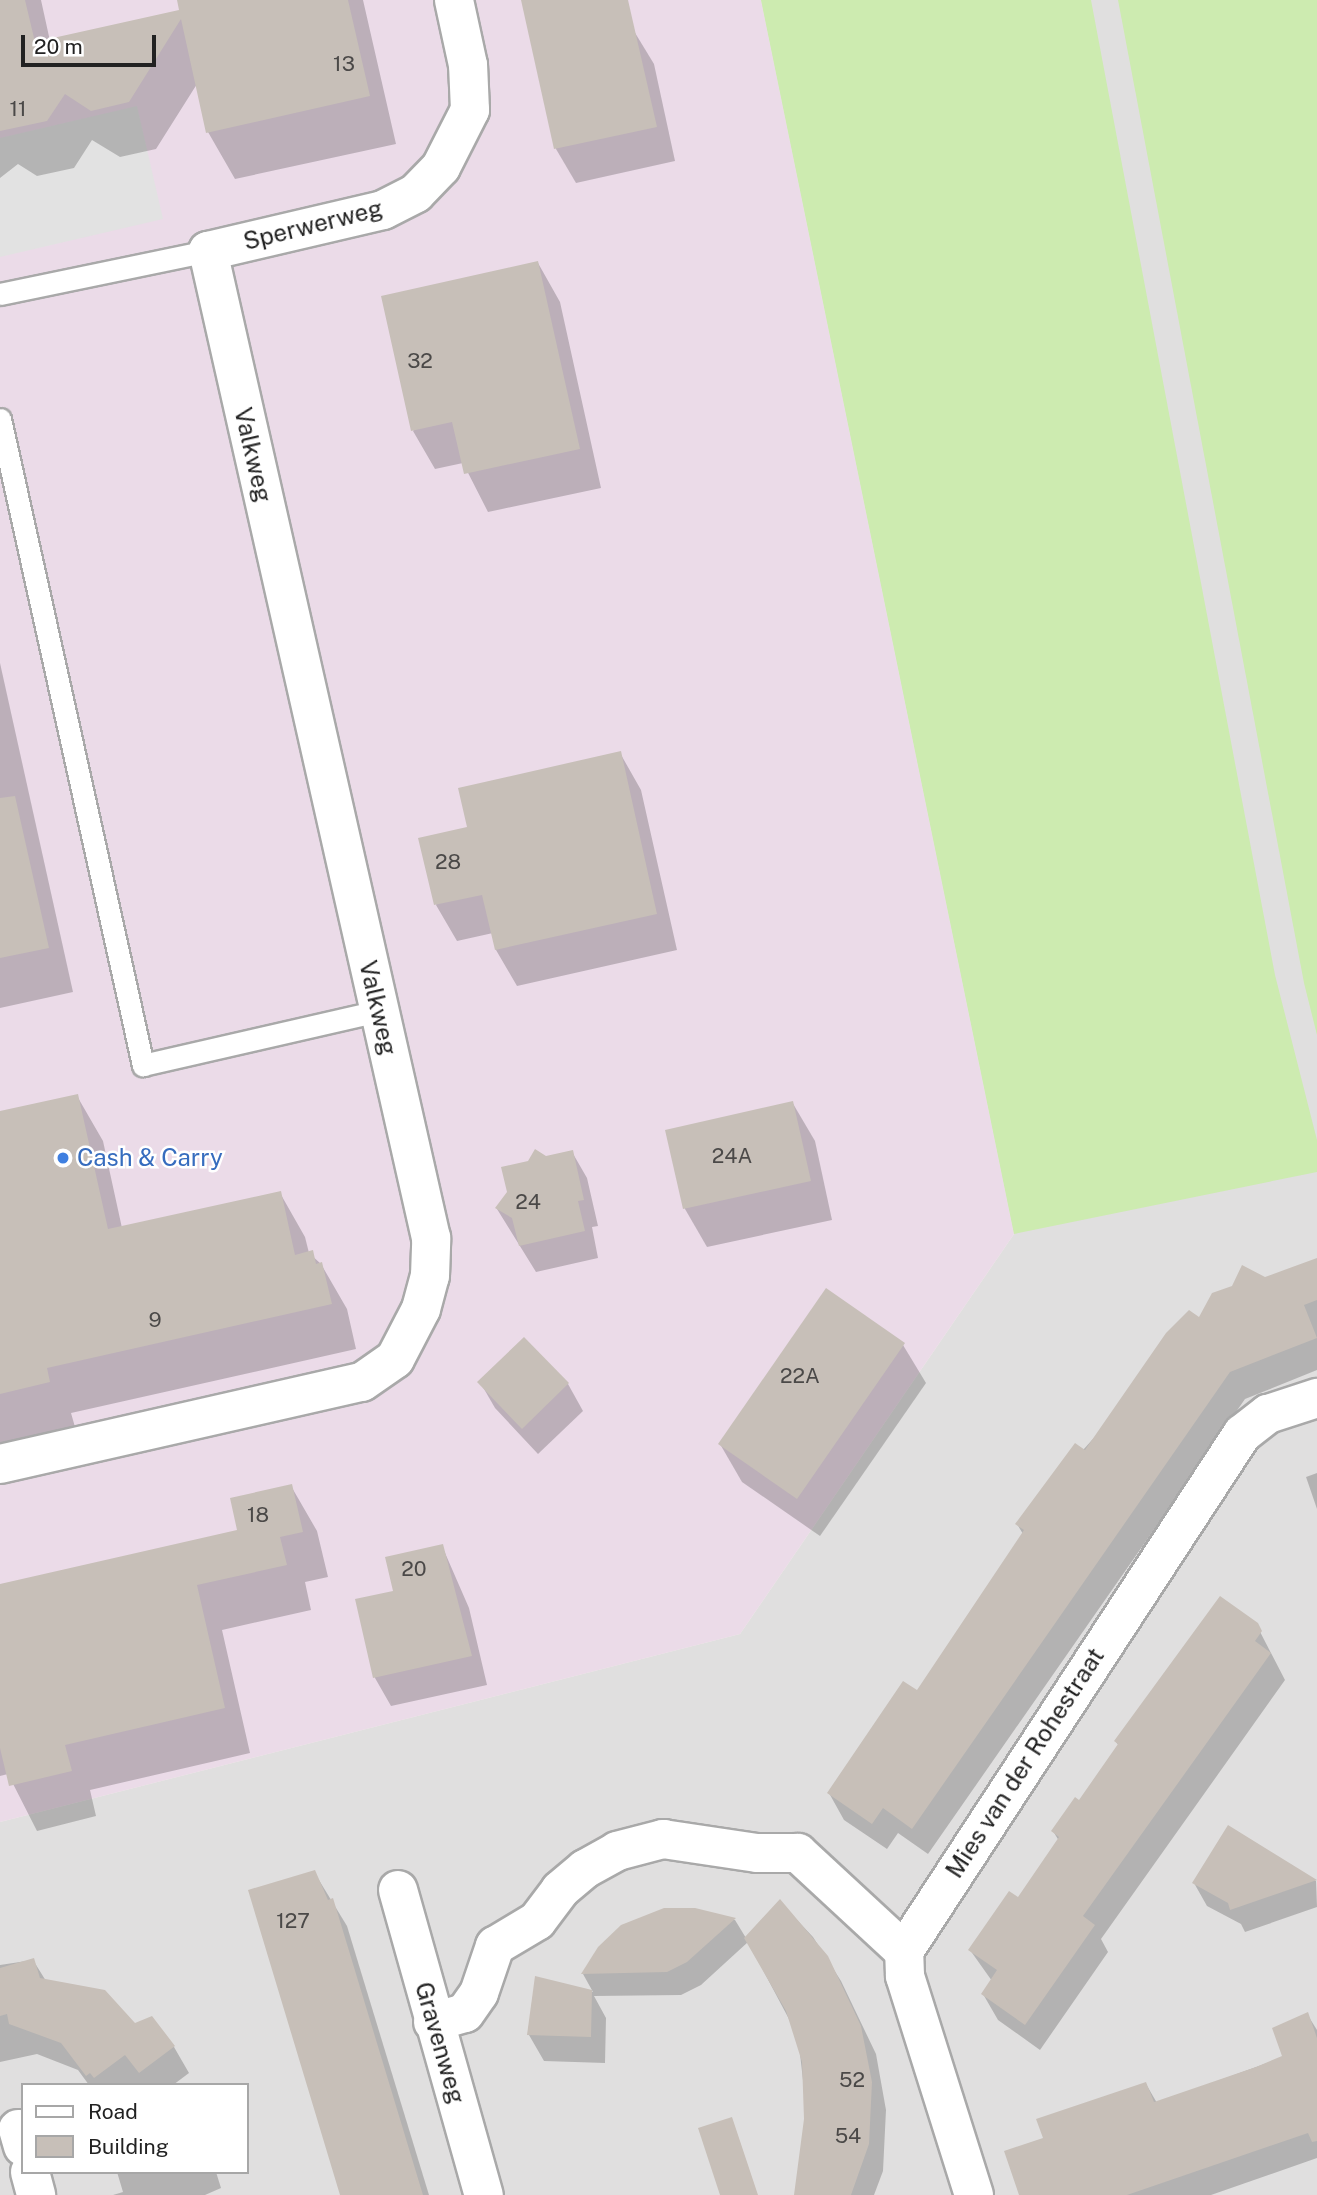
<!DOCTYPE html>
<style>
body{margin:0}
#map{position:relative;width:1317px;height:2195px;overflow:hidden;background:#f2efe9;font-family:"Public Sans",sans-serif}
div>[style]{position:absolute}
.residential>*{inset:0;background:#e0dfdf}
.industrial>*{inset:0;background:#ebdbe8}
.grass>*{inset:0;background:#cdebb0}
.parking>*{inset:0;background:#e2e2e2}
.shadow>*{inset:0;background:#0003}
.building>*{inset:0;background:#c7bfb8}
.roads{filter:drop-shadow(2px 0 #a9a9a9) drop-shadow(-2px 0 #a9a9a9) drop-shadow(0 2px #a9a9a9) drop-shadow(0 -2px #a9a9a9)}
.service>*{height:21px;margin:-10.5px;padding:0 10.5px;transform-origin:10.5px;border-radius:10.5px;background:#fff}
.minor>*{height:38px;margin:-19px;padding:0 19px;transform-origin:19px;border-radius:19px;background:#fff}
.dots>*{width:19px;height:19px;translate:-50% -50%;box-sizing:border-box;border:4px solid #fff;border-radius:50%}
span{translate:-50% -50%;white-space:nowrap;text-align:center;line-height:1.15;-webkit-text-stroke:5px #fff;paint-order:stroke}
.number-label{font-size:21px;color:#4b4948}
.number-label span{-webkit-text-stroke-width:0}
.street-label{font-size:24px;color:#222}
.shop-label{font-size:24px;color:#366cbe}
.left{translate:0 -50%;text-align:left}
.legend{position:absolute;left:21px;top:2083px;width:228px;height:91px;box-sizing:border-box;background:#fff;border:2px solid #a7a7a7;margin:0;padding:9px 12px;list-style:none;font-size:21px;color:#222}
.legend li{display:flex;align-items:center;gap:14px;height:35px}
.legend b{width:35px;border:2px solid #a7a7a7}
.scale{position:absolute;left:21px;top:35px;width:135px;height:32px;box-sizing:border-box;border:4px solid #222;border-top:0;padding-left:9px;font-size:21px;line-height:24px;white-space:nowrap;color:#222;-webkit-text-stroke:5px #fff;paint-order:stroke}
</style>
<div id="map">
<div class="residential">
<i style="clip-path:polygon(evenodd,761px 0,1317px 0,1317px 2195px,0 2195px,0 1822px,740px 1634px,1014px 1234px,761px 0,23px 2085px,247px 2085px,247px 2172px,23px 2172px,23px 2085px)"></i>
</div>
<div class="industrial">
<i style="clip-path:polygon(0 0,761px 0,1014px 1234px,740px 1634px,0 1822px)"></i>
</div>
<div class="grass">
<i style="clip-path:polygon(761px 0,1091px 0,1275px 975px,1317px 1140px,1317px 1172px,1014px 1234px)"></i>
<i style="clip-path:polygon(1118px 0,1317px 0,1317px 1035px,1304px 983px)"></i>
</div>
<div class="parking">
<i style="clip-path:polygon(137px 106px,163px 219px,0 257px,0 138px)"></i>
</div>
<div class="shadow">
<i style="clip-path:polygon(0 0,41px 0,50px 41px,181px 11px,179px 0,363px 0,396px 144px,235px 179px,208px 132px,197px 84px,156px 149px,120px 157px,92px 140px,74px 168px,37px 176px,18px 164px,0 178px)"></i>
<i style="clip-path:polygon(523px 0,615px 0,654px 64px,675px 161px,576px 183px,556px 149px)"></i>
<i style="clip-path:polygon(538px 263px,560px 302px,601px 488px,488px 512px,463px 463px,435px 469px,413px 431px)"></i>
<i style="clip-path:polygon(0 663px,73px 992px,0 1008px)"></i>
<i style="clip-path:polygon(620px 753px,641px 790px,677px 950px,517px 986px,496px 950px,493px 933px,457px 941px,436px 905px,469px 829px)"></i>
<i style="clip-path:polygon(77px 1096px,103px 1141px,122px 1228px,280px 1193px,305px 1237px,309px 1253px,321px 1264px,347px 1309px,356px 1349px,71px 1413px,75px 1427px,0 1444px,0 1113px)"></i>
<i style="clip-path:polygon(792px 1102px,815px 1141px,832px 1220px,707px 1247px,685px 1209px,667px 1131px)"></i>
<i style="clip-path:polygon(572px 1152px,587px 1178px,598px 1226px,592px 1227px,598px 1258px,536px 1272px,497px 1209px,546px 1158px)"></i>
<i style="clip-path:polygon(1317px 1275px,1317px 1370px,1245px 1399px,928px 1854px,898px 1833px,887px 1849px,844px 1820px,829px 1793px,918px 1692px,1023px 1534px,1017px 1524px,1200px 1319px,1265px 1279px)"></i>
<i style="clip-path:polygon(524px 1339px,568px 1384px,583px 1411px,538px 1454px,495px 1408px,480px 1382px)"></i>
<i style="clip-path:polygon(903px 1345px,926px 1383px,820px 1536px,742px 1482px,720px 1444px)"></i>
<i style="clip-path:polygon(1317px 1473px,1317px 1509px,1306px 1477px)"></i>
<i style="clip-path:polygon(291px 1486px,317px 1531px,328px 1577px,305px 1582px,311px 1610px,222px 1630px,250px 1753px,90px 1790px,96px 1816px,37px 1831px,8px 1774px,0 1776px,0 1586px,239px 1531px)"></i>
<i style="clip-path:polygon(442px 1546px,469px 1608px,487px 1685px,391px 1706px,375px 1678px,357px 1601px,395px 1592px)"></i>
<i style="clip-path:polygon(1256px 1624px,1285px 1680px,1101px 1939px,1108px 1952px,1040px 2050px,998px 2020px,983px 1994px,992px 1981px,970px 1950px,1018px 1900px,1059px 1841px,1053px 1831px,1079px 1802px,1119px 1746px,1116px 1742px)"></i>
<i style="clip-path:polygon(1228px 1828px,1316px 1881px,1317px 1907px,1245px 1932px,1241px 1924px,1207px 1906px,1194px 1883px)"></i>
<i style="clip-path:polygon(314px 1872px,347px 1926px,429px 2195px,342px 2195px)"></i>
<i style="clip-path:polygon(780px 1902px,813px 1937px,841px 1981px,876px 2054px,886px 2110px,883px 2171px,874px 2195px,796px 2195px,806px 2107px,798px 2036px,748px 1942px,701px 1985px,681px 1995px,594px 1996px,606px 2018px,605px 2063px,544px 2061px,529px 2035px,536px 1978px,593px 1992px,583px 1974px,695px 1910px,735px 1920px,746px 1938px)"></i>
<i style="clip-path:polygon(33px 1960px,46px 1981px,174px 2047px,189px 2073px,173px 2085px,89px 2085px,78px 2070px,37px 2054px,0 2062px,0 1965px)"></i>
<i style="clip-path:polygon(1307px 2014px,1317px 2030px,1317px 2158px,1211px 2195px,1021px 2195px,1045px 2139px,1146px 2084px,1157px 2103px,1284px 2057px)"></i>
<i style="clip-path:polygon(117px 2172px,216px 2172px,221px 2188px,205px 2195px,113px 2195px,123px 2192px)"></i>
</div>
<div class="building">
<i style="clip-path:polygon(0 0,25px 0,35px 42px,179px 10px,177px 0,348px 0,370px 96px,206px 133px,181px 19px,129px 102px,91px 111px,65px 94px,47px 121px,0 131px)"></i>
<i style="clip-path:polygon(521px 0,628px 0,657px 127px,554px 149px)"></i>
<i style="clip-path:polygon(538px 261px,580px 449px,464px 474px,452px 422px,411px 431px,381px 296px)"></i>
<i style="clip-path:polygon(621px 751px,657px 914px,495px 950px,482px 895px,434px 905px,418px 838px,467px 827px,458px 788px)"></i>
<i style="clip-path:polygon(15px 796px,49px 948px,0 958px,0 798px)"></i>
<i style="clip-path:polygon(78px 1094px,108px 1229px,281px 1191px,295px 1255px,313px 1250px,316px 1264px,322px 1262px,332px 1304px,47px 1368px,50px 1382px,0 1394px,0 1111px)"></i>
<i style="clip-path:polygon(793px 1101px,811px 1181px,683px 1209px,665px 1130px)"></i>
<i style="clip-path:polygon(535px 1149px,546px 1156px,573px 1150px,584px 1200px,578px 1201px,585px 1231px,519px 1246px,512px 1218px,495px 1208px,507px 1192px,501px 1167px,528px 1161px)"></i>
<i style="clip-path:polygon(1317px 1258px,1317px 1300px,1304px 1305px,1317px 1338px,1230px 1372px,912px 1829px,883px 1808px,872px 1824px,827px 1793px,903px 1681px,917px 1690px,1024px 1530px,1015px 1524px,1075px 1443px,1085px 1450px,1166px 1333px,1189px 1310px,1199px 1317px,1212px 1293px,1232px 1286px,1242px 1265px,1265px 1277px)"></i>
<i style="clip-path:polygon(826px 1288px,905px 1343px,797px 1499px,718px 1444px)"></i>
<i style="clip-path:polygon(524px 1337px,569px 1383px,522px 1429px,477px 1382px)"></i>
<i style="clip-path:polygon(292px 1484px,303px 1532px,280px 1537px,287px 1565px,197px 1585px,225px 1708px,65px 1745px,72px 1771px,9px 1786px,0 1748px,0 1584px,237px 1530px,230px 1498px)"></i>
<i style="clip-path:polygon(443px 1544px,472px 1656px,373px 1678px,355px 1599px,393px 1591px,385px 1557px)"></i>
<i style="clip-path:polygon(1220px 1596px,1258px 1623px,1262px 1631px,1255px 1641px,1271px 1653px,1083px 1916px,1095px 1925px,1025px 2025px,981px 1994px,997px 1970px,968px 1950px,1009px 1891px,1018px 1897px,1059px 1837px,1051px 1831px,1075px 1797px,1079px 1800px,1118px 1744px,1114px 1741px)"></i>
<i style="clip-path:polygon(1228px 1825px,1317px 1880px,1230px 1910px,1228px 1903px,1192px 1883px)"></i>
<i style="clip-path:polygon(315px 1870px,328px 1900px,333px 1898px,423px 2195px,340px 2195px,248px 1890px)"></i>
<i style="clip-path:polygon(780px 1899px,828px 1956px,861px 2026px,872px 2082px,869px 2144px,851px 2195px,794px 2195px,804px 2119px,802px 2062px,786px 2011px,744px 1938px)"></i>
<i style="clip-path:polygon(664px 1908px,695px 1908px,736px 1918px,687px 1962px,667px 1972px,581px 1974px,598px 1947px,621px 1925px)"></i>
<i style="clip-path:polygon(34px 1958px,40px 1978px,105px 1990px,135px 2023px,152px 2016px,175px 2046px,139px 2073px,125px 2055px,94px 2078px,90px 2073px,86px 2076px,61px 2043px,9px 2024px,7px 2014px,0 2016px,0 1968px)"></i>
<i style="clip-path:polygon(535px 1976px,592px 1990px,591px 2037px,527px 2035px)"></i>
<i style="clip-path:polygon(1308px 2012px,1317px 2038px,1317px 2141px,1312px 2142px,1308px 2133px,1127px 2195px,1019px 2195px,1004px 2151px,1043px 2138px,1036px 2119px,1146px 2082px,1154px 2102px,1256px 2067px,1282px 2056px,1272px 2028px)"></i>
<i style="clip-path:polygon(732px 2117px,758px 2195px,720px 2195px,698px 2128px)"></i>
</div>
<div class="roads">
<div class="service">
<i style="left:0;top:294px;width:212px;rotate:-11.7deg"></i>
<i style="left:0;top:419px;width:662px;rotate:77.52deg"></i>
<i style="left:143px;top:1065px;width:241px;rotate:-12.9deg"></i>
</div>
<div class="minor">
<i style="left:0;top:1464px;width:371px;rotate:-12.8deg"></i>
<i style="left:362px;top:1382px;width:40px;rotate:-34.9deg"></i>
<i style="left:395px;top:1359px;width:56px;rotate:-62.5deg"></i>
<i style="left:421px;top:1309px;width:34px;rotate:-75deg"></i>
<i style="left:430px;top:1276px;width:38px;rotate:-88deg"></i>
<i style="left:431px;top:1238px;width:1012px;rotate:-102.73deg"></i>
<i style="left:208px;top:251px;width:180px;rotate:-13.2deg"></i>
<i style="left:383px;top:210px;width:37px;rotate:-27deg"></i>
<i style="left:416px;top:193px;width:36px;rotate:-46deg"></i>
<i style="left:441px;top:167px;width:64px;rotate:-63deg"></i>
<i style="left:470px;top:110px;width:45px;rotate:-92.5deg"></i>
<i style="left:468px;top:65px;width:66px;rotate:-102.2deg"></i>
<i style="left:398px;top:1890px;width:317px;rotate:74.3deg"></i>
<i style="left:433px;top:2022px;width:33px;rotate:-16deg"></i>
<i style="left:465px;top:2013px;width:24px;rotate:-55deg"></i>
<i style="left:479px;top:1993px;width:50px;rotate:-71.2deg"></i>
<i style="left:495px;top:1946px;width:49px;rotate:-30.8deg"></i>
<i style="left:537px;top:1921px;width:39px;rotate:-53deg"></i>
<i style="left:560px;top:1890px;width:33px;rotate:-40deg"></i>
<i style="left:585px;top:1869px;width:37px;rotate:-29deg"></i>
<i style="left:617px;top:1851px;width:48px;rotate:-14.6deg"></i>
<i style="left:663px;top:1839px;width:95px;rotate:8.5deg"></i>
<i style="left:757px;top:1853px;width:41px"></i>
<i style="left:798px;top:1853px;width:144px;rotate:42.8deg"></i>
<i style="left:18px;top:2129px;width:18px;rotate:74deg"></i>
<i style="left:30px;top:2172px;width:24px;rotate:75deg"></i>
<i style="left:974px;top:2195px;width:230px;rotate:-107.5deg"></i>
<i style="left:905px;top:1976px;width:25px;rotate:-92deg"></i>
<i style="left:904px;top:1951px;width:618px;rotate:-56.82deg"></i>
<i style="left:1242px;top:1434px;width:33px;rotate:-38deg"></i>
<i style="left:1268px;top:1414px;width:52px;rotate:-18.1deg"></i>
</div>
</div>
<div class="dots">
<i style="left:63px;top:1158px;background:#3f7fe0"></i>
</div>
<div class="number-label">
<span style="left:344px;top:64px">13</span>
<span style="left:18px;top:109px">11</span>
<span style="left:420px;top:361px">32</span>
<span style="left:448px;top:862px">28</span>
<span style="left:732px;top:1156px">24A</span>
<span style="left:528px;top:1202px">24</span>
<span style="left:155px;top:1320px">9</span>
<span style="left:800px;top:1376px">22A</span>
<span style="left:258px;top:1515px">18</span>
<span style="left:414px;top:1569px">20</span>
<span style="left:293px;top:1921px">127</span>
<span style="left:852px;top:2080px">52</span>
<span style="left:848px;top:2136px">54</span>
</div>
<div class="street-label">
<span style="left:313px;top:225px;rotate:-14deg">Sperwerweg</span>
<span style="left:253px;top:455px;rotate:77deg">Valkweg</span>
<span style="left:378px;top:1008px;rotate:77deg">Valkweg</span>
<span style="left:1025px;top:1763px;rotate:-57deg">Mies van der Rohestraat</span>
<span style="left:440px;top:2043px;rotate:74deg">Gravenweg</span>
</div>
<div class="shop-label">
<span class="left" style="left:77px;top:1158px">Cash &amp; Carry</span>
</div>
<ul class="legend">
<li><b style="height:9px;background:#fff"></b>Road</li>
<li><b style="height:19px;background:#c7bfb8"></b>Building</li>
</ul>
<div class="scale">20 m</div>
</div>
